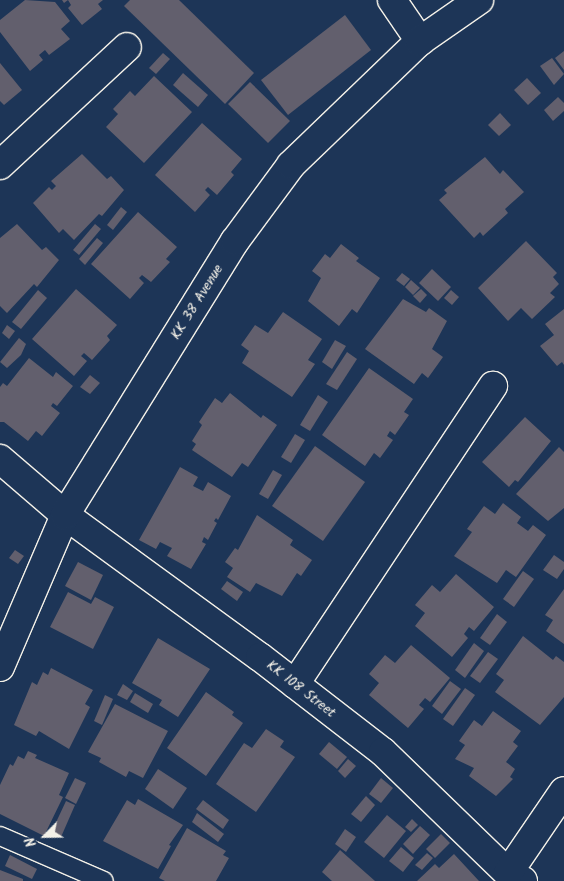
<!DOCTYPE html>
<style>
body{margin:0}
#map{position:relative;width:564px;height:881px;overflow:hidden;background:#1d3557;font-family:Kalam,sans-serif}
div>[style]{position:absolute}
.building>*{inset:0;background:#625f6d}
.roads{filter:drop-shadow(1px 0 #f4f1e8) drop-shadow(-1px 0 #f4f1e8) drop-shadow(0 1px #f4f1e8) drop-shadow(0 -1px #f4f1e8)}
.service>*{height:18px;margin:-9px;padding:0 9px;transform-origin:9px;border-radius:9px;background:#1d3557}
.minor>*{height:28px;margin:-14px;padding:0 14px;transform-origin:14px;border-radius:14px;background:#1d3557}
span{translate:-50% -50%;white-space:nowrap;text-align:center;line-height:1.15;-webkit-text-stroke:4px #1d3557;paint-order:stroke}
.street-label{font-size:14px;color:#f4f1e8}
.north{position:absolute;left:20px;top:811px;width:50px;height:50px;-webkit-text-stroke:4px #1d3557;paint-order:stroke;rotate:247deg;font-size:14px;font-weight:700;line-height:20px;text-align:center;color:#f4f1e8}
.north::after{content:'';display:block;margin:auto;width:18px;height:22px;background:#f4f1e8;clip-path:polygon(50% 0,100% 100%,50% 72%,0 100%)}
</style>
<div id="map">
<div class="building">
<i style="clip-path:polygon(25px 0,55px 2px,70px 21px,61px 29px,70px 39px,49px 55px,45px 50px,39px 55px,43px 60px,30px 71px,0 32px,0 20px)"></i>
<i style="clip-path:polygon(62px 0,103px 0,98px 4px,102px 9px,82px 25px,68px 8px,71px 5px,68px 0,64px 3px)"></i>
<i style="clip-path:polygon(130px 0,179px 0,254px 73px,225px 104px,124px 6px)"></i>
<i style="clip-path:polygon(345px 15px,371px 50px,288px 115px,261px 80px)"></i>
<i style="clip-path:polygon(564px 51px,564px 70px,555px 58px)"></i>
<i style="clip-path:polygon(163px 53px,170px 59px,156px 74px,149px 68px)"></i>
<i style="clip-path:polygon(552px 58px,564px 74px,554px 85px,540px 66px)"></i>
<i style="clip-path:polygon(0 63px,22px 90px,4px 105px,0 101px)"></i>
<i style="clip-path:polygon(183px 73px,208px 95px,198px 107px,173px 85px)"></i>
<i style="clip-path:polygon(154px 76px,192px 112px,144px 163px,106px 127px,118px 114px,113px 109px,130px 91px,135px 96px)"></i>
<i style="clip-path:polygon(527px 78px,541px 93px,528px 105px,514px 90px)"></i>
<i style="clip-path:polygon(250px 82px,290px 121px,268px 143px,228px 104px)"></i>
<i style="clip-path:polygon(558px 97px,564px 103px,564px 111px,553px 121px,544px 110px)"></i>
<i style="clip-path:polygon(500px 113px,511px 125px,499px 136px,488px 125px)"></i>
<i style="clip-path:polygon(202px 123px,242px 159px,231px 172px,234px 175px,217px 195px,208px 187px,205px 190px,210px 195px,195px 212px,155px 175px)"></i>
<i style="clip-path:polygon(82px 154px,107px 179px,111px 176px,124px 190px,102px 216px,99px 214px,74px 240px,63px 229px,59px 233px,33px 203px,49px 187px,52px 190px,56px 186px,51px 181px)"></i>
<i style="clip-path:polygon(485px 157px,500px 174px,503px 170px,524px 192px,505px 209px,508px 213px,483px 236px,480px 232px,474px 238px,439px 200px,447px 193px,444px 190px)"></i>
<i style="clip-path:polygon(121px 207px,127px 212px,113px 230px,107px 225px)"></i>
<i style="clip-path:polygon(138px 212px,177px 247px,166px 259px,170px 262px,151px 282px,142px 275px,139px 278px,144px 283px,130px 299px,91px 264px)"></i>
<i style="clip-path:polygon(17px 224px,42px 250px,46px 247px,59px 260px,37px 287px,34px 284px,7px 313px,0 306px,0 238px)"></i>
<i style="clip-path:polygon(95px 224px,101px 229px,79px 255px,73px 250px)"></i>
<i style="clip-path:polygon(97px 238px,103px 243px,85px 265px,79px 259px)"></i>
<i style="clip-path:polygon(526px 241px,557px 273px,553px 277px,559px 284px,550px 293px,555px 297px,532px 319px,521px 308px,508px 321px,478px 288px)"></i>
<i style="clip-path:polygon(341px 244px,359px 258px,356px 261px,380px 278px,357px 313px,352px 309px,339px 326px,308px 301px,321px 278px,312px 271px,325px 254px,330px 258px)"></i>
<i style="clip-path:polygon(432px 269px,451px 287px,438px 301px,419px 283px)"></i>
<i style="clip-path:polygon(402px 273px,410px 279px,404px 286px,396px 280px)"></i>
<i style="clip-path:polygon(411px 280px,420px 288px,413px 295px,405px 287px)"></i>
<i style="clip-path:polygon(76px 289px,117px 325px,107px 336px,110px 340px,92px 360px,84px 353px,81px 356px,87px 361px,74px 376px,32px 339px)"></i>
<i style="clip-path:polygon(421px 289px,427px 295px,420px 303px,413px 296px)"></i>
<i style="clip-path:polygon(38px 290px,47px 298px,21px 329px,12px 322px)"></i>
<i style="clip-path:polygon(451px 290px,459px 297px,452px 305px,444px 298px)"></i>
<i style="clip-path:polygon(403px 299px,426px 312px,429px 308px,447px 321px,432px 349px,443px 357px,428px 378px,422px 373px,414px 384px,365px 349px)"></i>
<i style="clip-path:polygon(564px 309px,564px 365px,562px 362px,557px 366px,540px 346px,554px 335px,545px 324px)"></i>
<i style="clip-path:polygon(283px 312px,322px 339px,308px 360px,315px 364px,292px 397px,242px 363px,249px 351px,241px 345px,255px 325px,268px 333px)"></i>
<i style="clip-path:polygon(7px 325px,15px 331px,9px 339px,2px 333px)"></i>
<i style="clip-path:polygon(19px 338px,26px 344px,21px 355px,7px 368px,0 362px)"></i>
<i style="clip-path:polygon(335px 340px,346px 346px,332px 369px,322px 362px)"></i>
<i style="clip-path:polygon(347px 352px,357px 359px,337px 390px,326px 384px)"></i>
<i style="clip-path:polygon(29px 358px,53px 377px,56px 372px,73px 386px,57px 406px,53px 403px,51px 406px,60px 413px,42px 436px,36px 431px,28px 441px,4px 422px,0 422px,0 387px,3px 383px,7px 386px)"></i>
<i style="clip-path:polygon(369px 368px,413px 399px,404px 412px,409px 415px,395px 435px,390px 431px,387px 436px,393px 440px,380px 458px,374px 453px,365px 466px,322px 435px)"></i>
<i style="clip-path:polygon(90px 375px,100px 383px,90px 394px,80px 387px)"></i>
<i style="clip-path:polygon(230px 393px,261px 418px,263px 415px,277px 425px,248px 467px,242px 463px,232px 477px,192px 450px,196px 444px,192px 441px,202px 425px,199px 422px,215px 398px,222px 403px)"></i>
<i style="clip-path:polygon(318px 395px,328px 402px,310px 431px,300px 425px)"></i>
<i style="clip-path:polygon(525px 417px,551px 441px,518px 482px,515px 480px,509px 487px,482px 462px)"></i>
<i style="clip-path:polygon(295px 434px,305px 440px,291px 463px,281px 457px)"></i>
<i style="clip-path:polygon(315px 446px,365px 482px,323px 541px,272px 506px)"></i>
<i style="clip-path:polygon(559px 447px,564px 452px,564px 508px,548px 521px,516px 494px)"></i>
<i style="clip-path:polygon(180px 467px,198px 477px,193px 486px,203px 491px,208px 482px,231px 496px,218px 520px,216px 518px,214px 521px,217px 523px,208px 540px,204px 537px,202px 542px,206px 544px,191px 569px,167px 556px,172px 548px,160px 542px,156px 549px,139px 540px)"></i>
<i style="clip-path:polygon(273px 470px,282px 475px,268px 499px,259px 494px)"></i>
<i style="clip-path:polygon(503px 503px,521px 517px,517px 523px,528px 531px,533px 525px,546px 535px,516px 577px,506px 570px,497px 583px,454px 556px,472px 532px,467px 529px,484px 506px,495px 514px)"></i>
<i style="clip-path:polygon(257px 515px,293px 540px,290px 545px,312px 560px,301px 576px,297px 573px,282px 596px,256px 583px,250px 592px,227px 577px,233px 568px,225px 562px,235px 548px,238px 550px)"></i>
<i style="clip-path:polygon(15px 550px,24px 556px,18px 564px,9px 558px)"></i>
<i style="clip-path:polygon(554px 555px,564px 562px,564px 569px,557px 579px,543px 570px)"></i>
<i style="clip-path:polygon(78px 562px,103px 575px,91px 600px,65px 586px)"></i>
<i style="clip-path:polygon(523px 571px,534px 579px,514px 607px,503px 599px)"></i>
<i style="clip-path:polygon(456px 574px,494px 607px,474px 631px,469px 627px,464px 634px,468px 638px,452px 657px,415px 626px,425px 613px,415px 605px,432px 585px,440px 592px)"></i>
<i style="clip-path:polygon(227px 581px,243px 592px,237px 601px,221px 589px)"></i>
<i style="clip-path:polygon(564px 589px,564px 644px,546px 631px,553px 620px,545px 615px)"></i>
<i style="clip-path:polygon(68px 592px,91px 604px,95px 597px,114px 607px,93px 649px,50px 627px)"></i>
<i style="clip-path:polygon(497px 614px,507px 622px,490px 645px,480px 638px)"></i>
<i style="clip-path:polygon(523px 636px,553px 660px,556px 656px,564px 662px,564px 697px,540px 725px,495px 692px,504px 680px,496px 674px)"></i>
<i style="clip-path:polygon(158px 638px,210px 669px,178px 717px,159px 705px,162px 700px,132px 683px)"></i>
<i style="clip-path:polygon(474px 643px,484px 651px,465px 678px,455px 670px)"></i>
<i style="clip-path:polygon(411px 645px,450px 678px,430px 702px,425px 698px,419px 705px,424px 709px,408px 728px,369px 695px,379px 683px,369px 674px,385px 655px,395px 663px)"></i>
<i style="clip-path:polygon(488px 652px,498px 659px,480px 683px,470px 676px)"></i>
<i style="clip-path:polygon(51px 668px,93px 690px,85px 704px,90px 707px,69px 749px,39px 731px,36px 736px,14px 725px,32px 682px,37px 685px,43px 672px,48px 675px)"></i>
<i style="clip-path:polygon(450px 681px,461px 689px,442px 714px,432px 706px)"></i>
<i style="clip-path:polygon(123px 684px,133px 691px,127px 700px,117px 695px)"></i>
<i style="clip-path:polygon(465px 688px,475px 695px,453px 726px,443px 719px)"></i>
<i style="clip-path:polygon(206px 692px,234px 712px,232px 715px,243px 723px,206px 776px,167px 748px)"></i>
<i style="clip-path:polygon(135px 693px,153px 704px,148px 713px,130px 702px)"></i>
<i style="clip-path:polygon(105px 695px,113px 699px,102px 725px,94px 721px)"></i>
<i style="clip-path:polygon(115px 704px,168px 731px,143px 778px,129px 771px,126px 777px,99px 762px,101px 758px,88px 752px)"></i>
<i style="clip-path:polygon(493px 711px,521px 731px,513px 742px,518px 746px,506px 762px,515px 769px,510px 777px,513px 779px,496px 796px,469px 776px,474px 768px,455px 759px,465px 745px,459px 741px,474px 720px,482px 726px)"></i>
<i style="clip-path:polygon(266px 729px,284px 741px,280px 747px,295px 757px,256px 812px,216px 784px,244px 743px,252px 748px)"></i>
<i style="clip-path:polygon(329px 742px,347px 757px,337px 769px,319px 754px)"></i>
<i style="clip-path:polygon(28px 751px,37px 755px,35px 758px,69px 773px,59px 795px,63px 797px,44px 836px,0 814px,0 785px,10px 764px,13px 766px,18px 756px,24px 759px)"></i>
<i style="clip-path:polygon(348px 759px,356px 766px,345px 778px,338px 771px)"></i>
<i style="clip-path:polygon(158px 769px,187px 788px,173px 809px,145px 789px)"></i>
<i style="clip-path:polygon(75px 778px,86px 783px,76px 804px,65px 798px)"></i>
<i style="clip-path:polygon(381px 778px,393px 788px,381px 803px,369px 794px)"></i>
<i style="clip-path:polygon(366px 796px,375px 805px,361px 822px,351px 814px)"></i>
<i style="clip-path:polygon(138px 799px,183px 825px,169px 845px,171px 846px,158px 869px,103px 841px,127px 800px,135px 805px)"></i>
<i style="clip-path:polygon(203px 800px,229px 820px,223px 829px,196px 809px)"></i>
<i style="clip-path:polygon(66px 801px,75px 805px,61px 837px,51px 833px)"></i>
<i style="clip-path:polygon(197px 813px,224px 834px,218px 842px,192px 822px)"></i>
<i style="clip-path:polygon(387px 815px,406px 831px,384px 858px,364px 842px)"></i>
<i style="clip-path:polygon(412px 819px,418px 825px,411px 832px,405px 827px)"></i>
<i style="clip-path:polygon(420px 826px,430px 835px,413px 854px,403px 844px)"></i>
<i style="clip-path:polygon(187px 828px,226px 851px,223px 855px,229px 858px,216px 881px,165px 881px,159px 878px)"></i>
<i style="clip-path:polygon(345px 829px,356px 837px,346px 852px,335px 844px)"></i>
<i style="clip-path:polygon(441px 834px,450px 843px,435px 858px,426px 849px)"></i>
<i style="clip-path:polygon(401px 847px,414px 858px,403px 872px,389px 861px)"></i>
<i style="clip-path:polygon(340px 850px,375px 881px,332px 881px,322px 872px)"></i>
<i style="clip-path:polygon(427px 853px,433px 858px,422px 870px,415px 865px)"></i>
<i style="clip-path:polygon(454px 854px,479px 881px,417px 881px,435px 864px,439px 868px)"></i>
<i style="clip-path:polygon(10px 855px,37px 869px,32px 879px,5px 866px)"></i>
<i style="clip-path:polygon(0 870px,23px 879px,23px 881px,0 881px)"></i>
</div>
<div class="roads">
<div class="service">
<i style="left:0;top:836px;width:113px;rotate:23.4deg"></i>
</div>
<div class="minor">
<i style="left:392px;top:0;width:50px;rotate:55.7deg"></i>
<i style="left:0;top:165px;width:173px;rotate:-42.9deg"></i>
<i style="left:0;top:459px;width:86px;rotate:40.7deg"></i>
<i style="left:65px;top:515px;width:241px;rotate:36.1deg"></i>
<i style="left:260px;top:657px;width:155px;rotate:37.7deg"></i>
<i style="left:383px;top:752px;width:174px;rotate:44.1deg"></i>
<i style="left:508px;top:873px;width:17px;rotate:28deg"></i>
<i style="left:0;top:667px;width:165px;rotate:-66.8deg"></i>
<i style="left:65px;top:515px;width:322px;rotate:-58.2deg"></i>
<i style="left:235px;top:241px;width:94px;rotate:-53.6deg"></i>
<i style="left:291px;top:165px;width:179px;rotate:-43.9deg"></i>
<i style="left:420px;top:41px;width:72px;rotate:-34.8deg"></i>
<i style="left:295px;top:684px;width:358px;rotate:-56.4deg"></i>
<i style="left:508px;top:873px;width:99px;rotate:-55.7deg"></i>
</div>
</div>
<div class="street-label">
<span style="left:197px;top:302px;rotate:-58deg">KK 38 Avenue</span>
<span style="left:301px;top:689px;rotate:38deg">KK 108 Street</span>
</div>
<div class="north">N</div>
</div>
